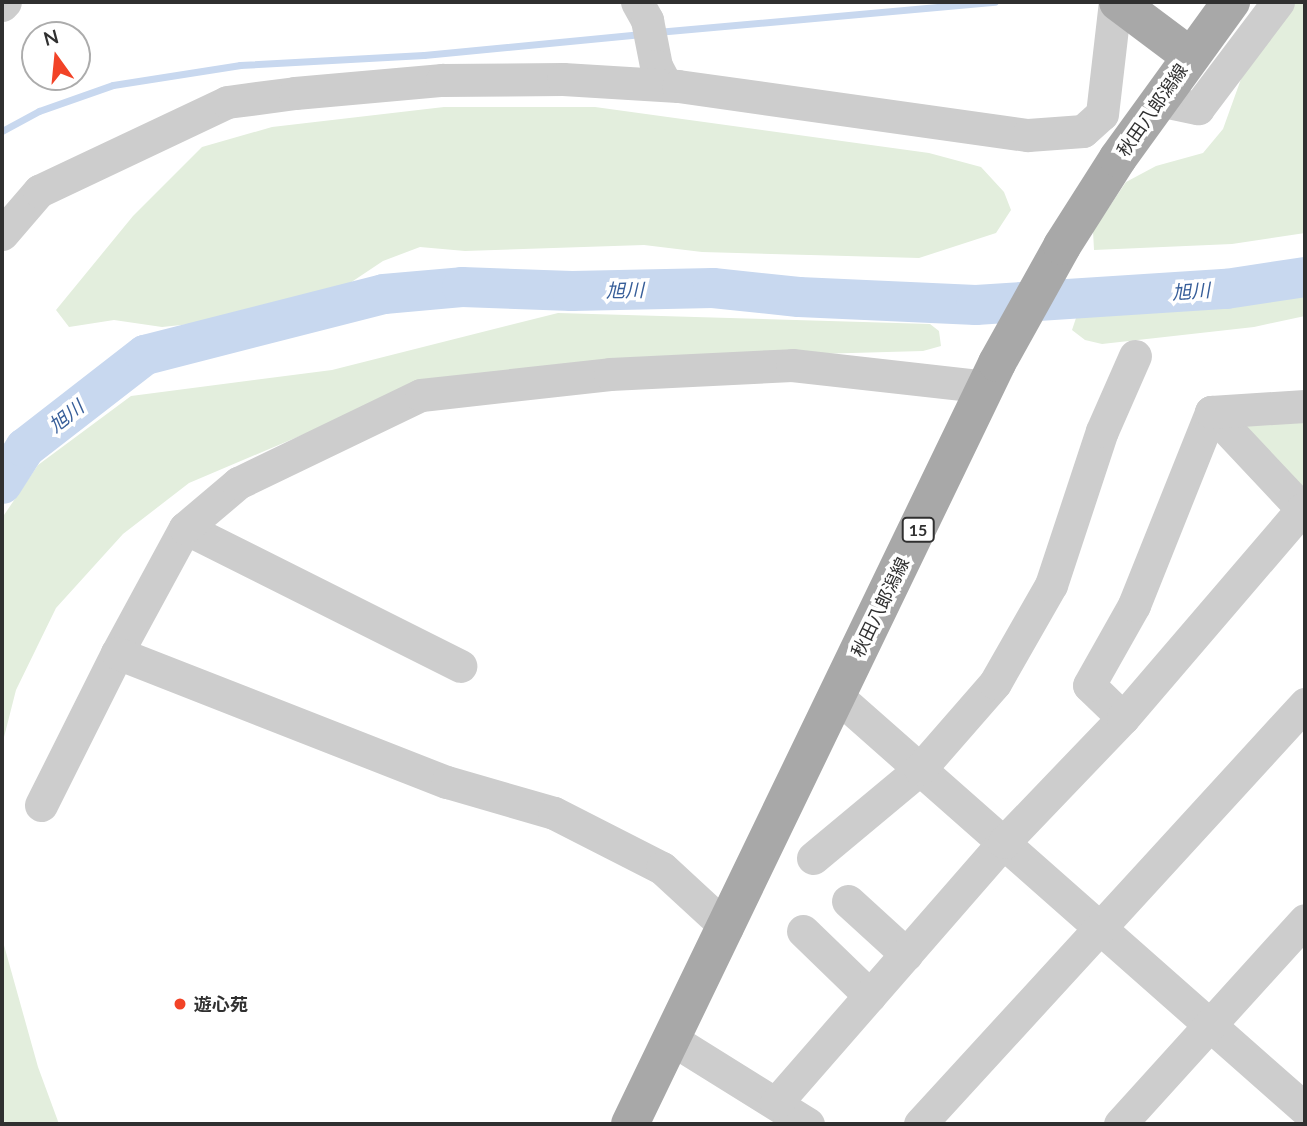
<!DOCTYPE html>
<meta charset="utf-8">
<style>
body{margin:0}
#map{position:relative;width:1307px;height:1126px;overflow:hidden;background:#fff;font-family:Lato,"Noto Sans JP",sans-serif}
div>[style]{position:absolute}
.green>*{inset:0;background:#e3eedd}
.stream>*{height:7px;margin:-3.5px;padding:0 3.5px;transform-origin:3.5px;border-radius:3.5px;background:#c8d8ef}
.river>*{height:40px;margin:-20px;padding:0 20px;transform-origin:20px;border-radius:20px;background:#c8d8ef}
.minor>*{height:33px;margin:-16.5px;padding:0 16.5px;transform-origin:16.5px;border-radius:16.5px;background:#cdcdcd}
.major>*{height:38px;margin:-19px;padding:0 19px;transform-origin:19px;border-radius:19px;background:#a8a8a8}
.dots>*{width:19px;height:19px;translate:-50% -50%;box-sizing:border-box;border:4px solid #fff;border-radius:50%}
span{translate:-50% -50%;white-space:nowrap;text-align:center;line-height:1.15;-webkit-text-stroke:7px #fff;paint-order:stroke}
.shield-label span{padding:2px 5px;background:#fff;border:2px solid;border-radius:5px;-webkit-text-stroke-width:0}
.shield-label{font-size:16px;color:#303030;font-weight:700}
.street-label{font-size:18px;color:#303030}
.poi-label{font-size:18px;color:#303030;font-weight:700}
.left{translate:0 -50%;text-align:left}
.water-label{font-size:19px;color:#375e99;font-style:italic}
.frame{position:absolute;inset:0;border:4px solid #303030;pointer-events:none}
.north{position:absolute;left:21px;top:21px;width:70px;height:70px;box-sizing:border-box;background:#fff;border:2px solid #acacac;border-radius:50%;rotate:345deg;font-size:19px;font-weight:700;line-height:28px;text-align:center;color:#303030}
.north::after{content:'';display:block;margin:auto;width:24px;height:32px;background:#f24327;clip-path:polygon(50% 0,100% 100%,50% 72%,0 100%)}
</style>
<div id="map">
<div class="green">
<i style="clip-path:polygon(1295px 2px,1305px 2px,1305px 233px,1232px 244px,1094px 250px,1093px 231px,1126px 182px,1156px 166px,1203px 153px,1223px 129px,1241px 79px)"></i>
<i style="clip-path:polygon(444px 107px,595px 107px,929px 153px,981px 167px,1004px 192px,1011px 210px,996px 233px,919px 258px,702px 252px,644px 245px,465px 251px,420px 247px,383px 261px,338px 291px,229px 320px,162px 327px,114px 320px,69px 327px,56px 310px,133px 216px,202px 147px,272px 127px)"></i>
<i style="clip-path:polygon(1305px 287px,1305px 316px,1254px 327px,1102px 344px,1085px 340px,1072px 330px,1076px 318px,1261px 297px)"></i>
<i style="clip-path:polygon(558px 313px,930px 324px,939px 331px,941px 346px,923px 351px,667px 358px,415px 387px,189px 483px,123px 534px,56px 608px,16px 690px,2px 745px,2px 518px,38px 465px,131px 396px,332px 370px)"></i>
<i style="clip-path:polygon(1305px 412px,1305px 489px,1241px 424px)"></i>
<i style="clip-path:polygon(2px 938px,38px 1067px,59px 1124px,2px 1124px)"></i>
</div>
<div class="stream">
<i style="left:657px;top:32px;width:339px;rotate:-5.1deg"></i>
<i style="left:2px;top:131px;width:42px;rotate:-28.4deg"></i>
<i style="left:39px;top:111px;width:78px;rotate:-19.4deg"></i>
<i style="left:113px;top:85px;width:129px;rotate:-8.9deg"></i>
<i style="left:240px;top:65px;width:184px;rotate:-3.1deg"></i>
<i style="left:424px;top:55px;width:219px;rotate:-5.5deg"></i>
</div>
<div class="river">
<i style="left:2px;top:484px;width:43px;rotate:-57.4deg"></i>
<i style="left:25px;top:448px;width:152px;rotate:-37.8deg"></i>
<i style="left:145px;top:355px;width:247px;rotate:-14.3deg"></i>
<i style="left:384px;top:294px;width:78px;rotate:-5.1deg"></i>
<i style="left:462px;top:287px;width:110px;rotate:2.1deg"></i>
<i style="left:572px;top:291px;width:141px;rotate:-1.2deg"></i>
<i style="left:713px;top:288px;width:86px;rotate:6deg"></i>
<i style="left:799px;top:297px;width:177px;rotate:2.6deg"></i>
<i style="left:976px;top:305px;width:251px;rotate:-3.7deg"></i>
<i style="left:1226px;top:289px;width:80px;rotate:-8.6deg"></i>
</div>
<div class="minor">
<i style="left:637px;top:2px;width:21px;rotate:61deg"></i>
<i style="left:647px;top:20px;width:47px;rotate:78.9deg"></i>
<i style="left:656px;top:66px;width:21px;rotate:62deg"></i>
<i style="left:2px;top:5px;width:4px;rotate:-45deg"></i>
<i style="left:1159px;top:100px;width:40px;rotate:12deg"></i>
<i style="left:1198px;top:108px;width:133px;rotate:-53deg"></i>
<i style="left:2px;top:234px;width:57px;rotate:-49.3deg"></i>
<i style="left:39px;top:191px;width:208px;rotate:-25.3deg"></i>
<i style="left:227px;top:102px;width:69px;rotate:-7.5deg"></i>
<i style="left:295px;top:93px;width:148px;rotate:-5.1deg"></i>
<i style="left:442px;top:80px;width:121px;rotate:-0.5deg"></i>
<i style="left:563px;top:79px;width:115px;rotate:3.5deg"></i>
<i style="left:678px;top:86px;width:353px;rotate:8deg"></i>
<i style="left:1028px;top:135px;width:55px;rotate:-4.2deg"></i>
<i style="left:1083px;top:131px;width:25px;rotate:-42deg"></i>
<i style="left:1102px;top:114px;width:113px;rotate:-83.4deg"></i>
<i style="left:1211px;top:412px;width:137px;rotate:46.8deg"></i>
<i style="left:185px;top:528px;width:308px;rotate:26.6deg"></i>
<i style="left:117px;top:653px;width:142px;rotate:-61.5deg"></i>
<i style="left:185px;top:528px;width:70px;rotate:-40.3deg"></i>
<i style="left:238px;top:483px;width:203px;rotate:-25.7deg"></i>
<i style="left:421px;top:395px;width:190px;rotate:-6.3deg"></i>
<i style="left:610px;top:374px;width:182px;rotate:-2.8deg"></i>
<i style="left:792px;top:365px;width:196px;rotate:6.4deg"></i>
<i style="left:837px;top:696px;width:624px;rotate:41.43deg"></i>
<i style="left:1123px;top:718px;width:47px;rotate:-135.9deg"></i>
<i style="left:1089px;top:685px;width:92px;rotate:-60.6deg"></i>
<i style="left:1134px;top:605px;width:208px;rotate:-68.2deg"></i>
<i style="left:1211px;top:412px;width:94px;rotate:-3.7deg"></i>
<i style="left:41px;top:805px;width:170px;rotate:-63.4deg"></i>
<i style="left:117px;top:653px;width:354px;rotate:21.4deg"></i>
<i style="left:447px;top:782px;width:111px;rotate:16.2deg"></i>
<i style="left:554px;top:813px;width:121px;rotate:27deg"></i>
<i style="left:662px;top:868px;width:88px;rotate:42.7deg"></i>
<i style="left:813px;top:858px;width:139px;rotate:-39.8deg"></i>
<i style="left:920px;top:769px;width:114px;rotate:-48.9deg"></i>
<i style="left:995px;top:683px;width:113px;rotate:-60.3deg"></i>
<i style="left:1051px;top:585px;width:162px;rotate:-71.7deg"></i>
<i style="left:1102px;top:431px;width:82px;rotate:-66.3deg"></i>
<i style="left:848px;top:901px;width:79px;rotate:42.4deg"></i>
<i style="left:803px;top:931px;width:93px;rotate:44.1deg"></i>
<i style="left:673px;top:1040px;width:159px;rotate:31.9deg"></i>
<i style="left:776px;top:1103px;width:347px;rotate:-48.9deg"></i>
<i style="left:1004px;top:842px;width:172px;rotate:-46.2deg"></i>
<i style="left:1123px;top:718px;width:275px;rotate:-49.4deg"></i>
<i style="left:920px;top:1124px;width:570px;rotate:-47.49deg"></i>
<i style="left:1120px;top:1124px;width:275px;rotate:-47.8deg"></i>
</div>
<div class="major">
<i style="left:1118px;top:2px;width:90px;rotate:36.9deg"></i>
<i style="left:630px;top:1124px;width:845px;rotate:-64.25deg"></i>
<i style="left:997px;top:363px;width:134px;rotate:-60.9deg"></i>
<i style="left:1062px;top:246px;width:104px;rotate:-57.5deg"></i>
<i style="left:1118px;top:158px;width:193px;rotate:-54.1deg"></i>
</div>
<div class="dots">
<i style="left:180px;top:1004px;background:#f24327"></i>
</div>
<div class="shield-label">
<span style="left:918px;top:530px">15</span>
</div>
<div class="street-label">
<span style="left:1152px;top:110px;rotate:-55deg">秋田八郎潟線</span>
<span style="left:880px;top:607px;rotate:-64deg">秋田八郎潟線</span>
</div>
<div class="poi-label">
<span class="left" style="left:194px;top:1004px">遊心苑</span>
</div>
<div class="water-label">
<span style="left:625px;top:290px;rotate:-1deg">旭川</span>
<span style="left:1191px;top:291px;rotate:-4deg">旭川</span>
<span style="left:66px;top:416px;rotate:-38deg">旭川</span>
</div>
<div class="frame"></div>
<div class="north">N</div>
</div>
